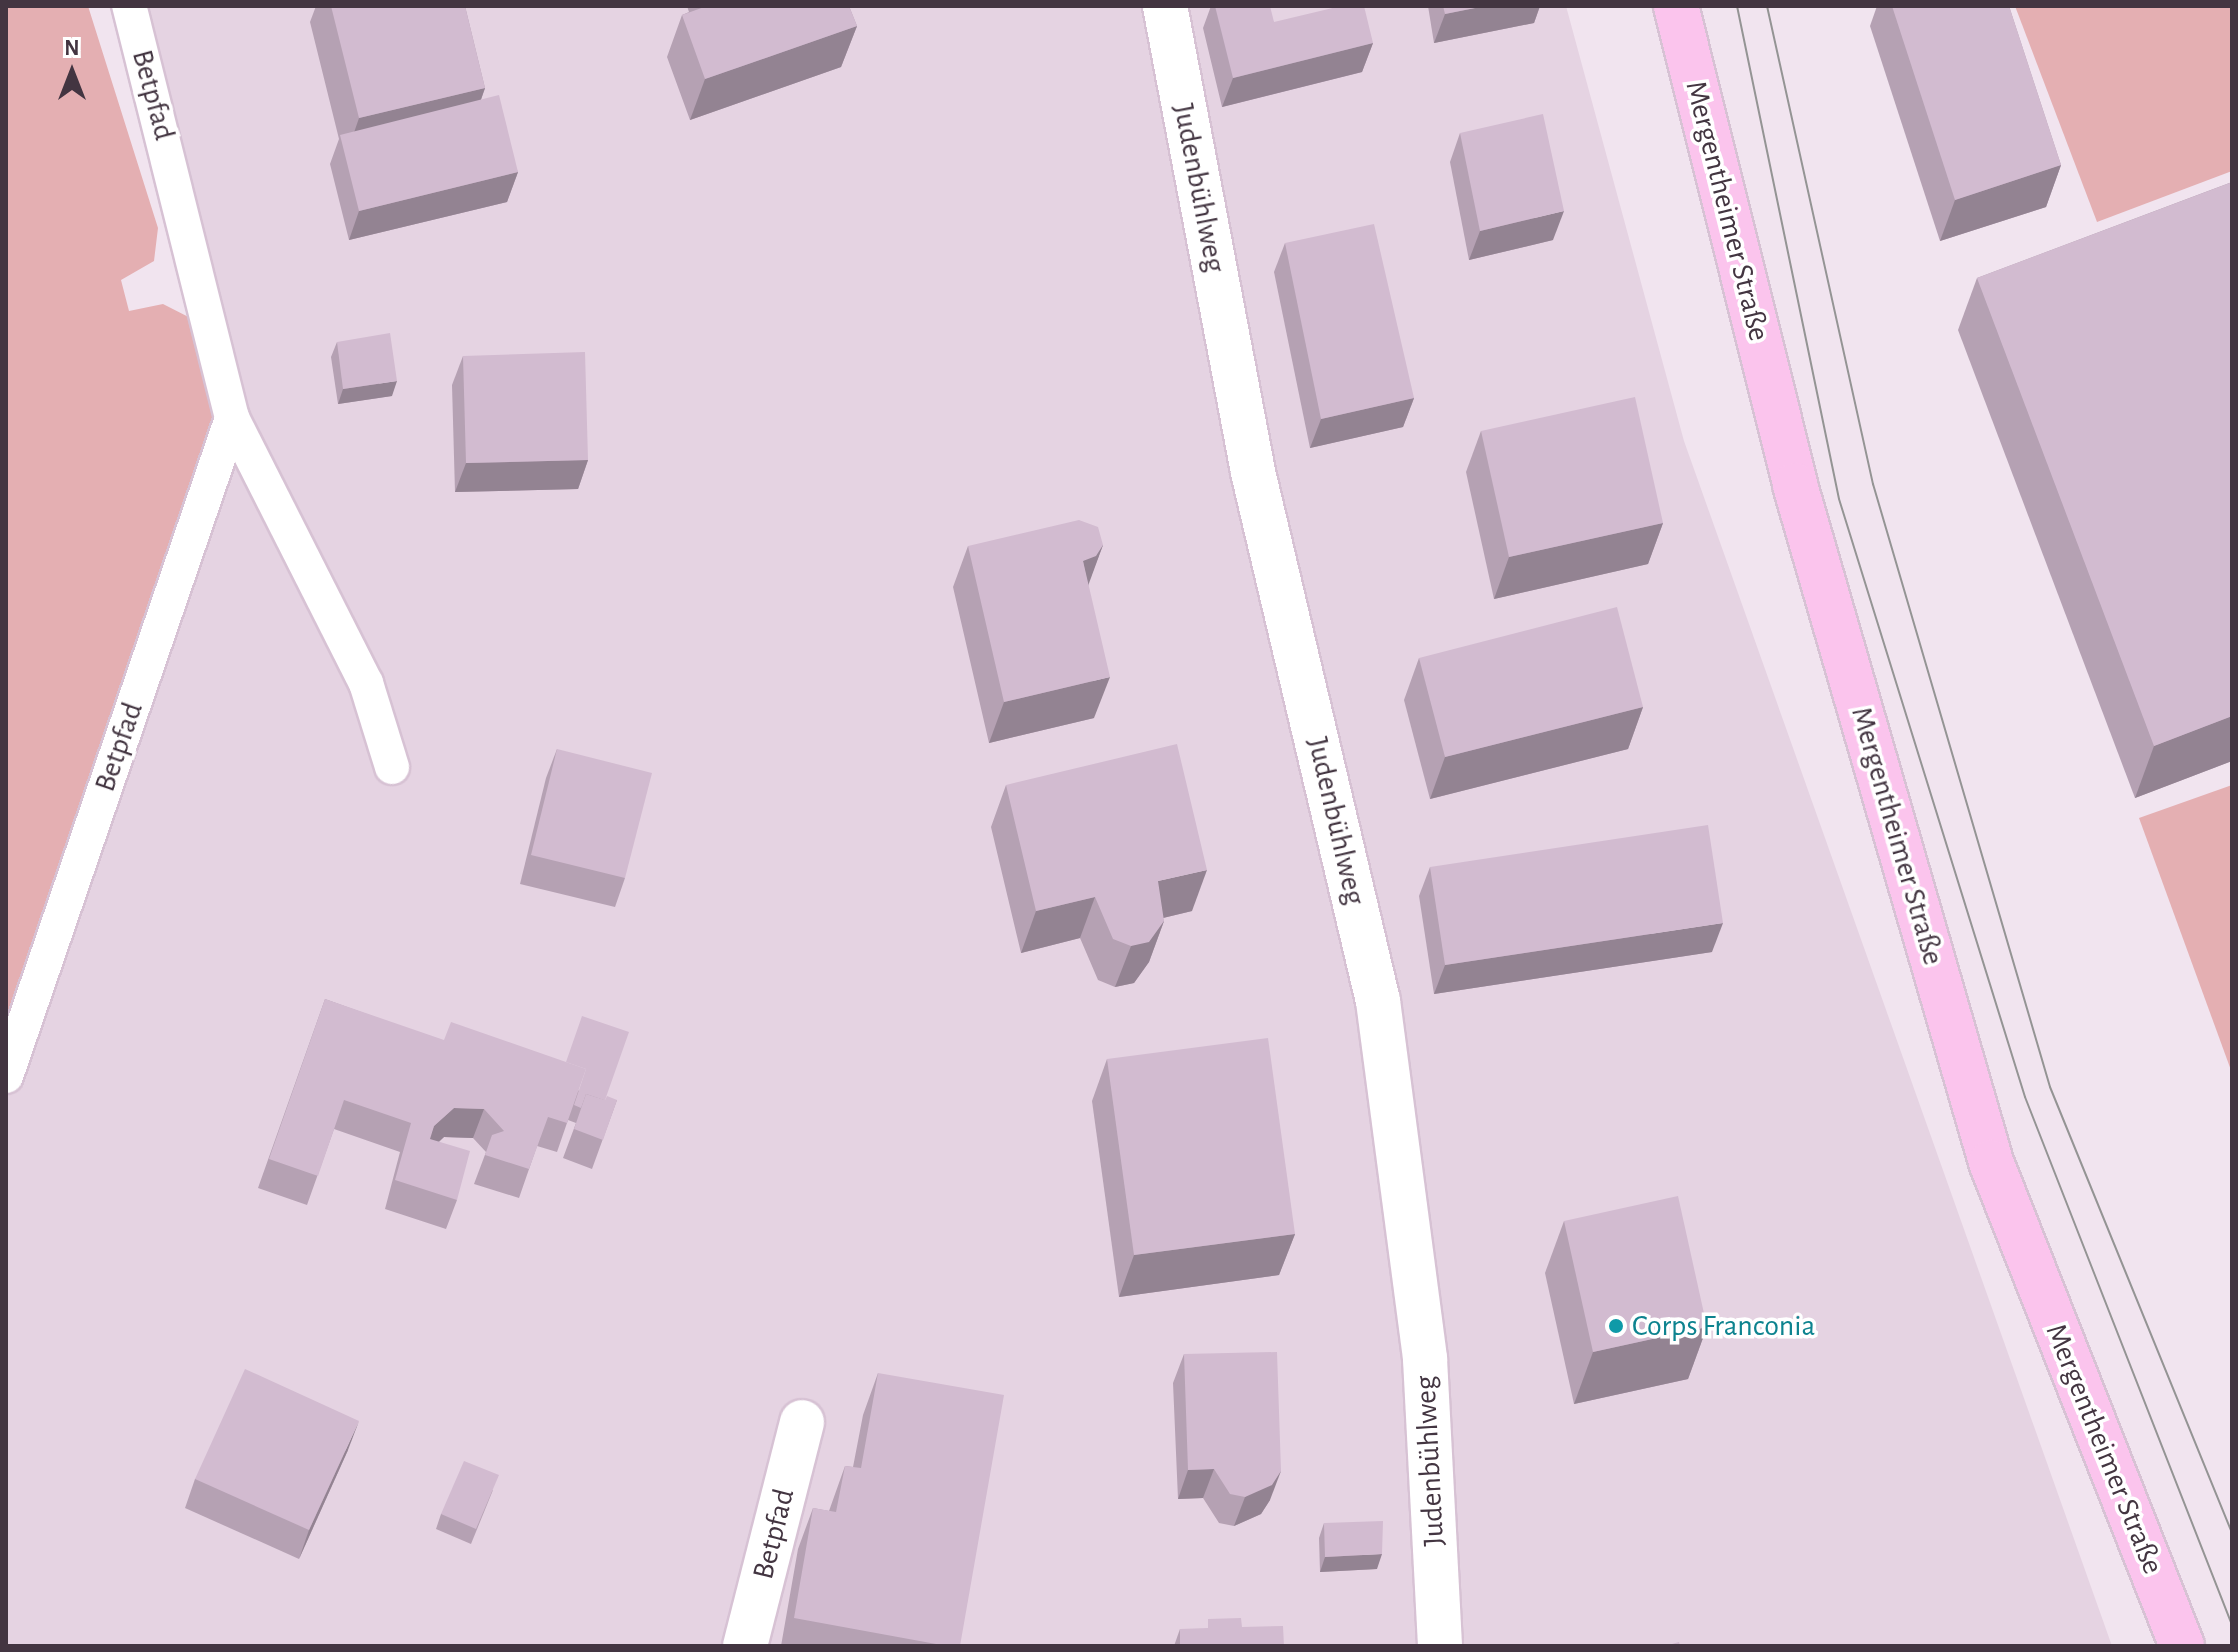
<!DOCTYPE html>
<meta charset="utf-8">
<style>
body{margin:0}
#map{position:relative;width:2238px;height:1652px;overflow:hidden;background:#f1e4ef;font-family:"Alegreya Sans",sans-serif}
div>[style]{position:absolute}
.residential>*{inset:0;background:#e5d3e2}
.green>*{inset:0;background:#e4afb2}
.roads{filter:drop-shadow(2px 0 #d7c2d4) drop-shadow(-2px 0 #d7c2d4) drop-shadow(0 2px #d7c2d4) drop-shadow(0 -2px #d7c2d4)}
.lane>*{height:34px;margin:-17px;padding:0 17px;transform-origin:17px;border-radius:17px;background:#fff}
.street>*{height:44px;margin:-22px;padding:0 22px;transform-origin:22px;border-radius:22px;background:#fff}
.secondary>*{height:44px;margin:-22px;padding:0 22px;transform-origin:22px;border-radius:22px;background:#fbc4ed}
.tram>*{height:2px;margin:-1px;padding:0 1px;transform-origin:1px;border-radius:1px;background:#949494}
.wall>*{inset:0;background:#b5a1b3}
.shaded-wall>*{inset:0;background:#938392}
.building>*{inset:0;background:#d2bbd0}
.dots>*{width:22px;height:22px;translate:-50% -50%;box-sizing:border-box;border:4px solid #fff;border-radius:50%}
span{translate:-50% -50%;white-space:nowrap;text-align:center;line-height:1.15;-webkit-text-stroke:7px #fff;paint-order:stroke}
.street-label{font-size:30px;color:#433541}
.culture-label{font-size:30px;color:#0d838f}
.left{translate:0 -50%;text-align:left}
.frame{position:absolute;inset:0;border:8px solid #433541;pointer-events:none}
.north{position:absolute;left:32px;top:32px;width:80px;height:80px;-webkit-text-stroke:6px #fff;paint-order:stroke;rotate:0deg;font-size:22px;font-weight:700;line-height:32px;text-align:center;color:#433541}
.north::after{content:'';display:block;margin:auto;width:28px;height:36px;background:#433541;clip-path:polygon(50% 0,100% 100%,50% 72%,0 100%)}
</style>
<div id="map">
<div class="residential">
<i style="clip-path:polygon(129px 6px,1566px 6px,1684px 441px,2112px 1646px,6px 1646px,6px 1076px,232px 418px)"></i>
</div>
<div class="green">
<i style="clip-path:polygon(6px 6px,88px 6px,158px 228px,154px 261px,121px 280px,129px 311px,163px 304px,214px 330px,232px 418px,6px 1076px)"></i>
<i style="clip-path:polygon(2015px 6px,2232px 6px,2232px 171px,2097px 222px)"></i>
<i style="clip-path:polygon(2232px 785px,2232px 1073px,2139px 818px)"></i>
</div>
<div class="roads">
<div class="lane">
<i style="left:232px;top:418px;width:297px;rotate:63.2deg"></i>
<i style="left:366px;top:683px;width:88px;rotate:72.8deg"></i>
<i style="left:6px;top:1076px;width:696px;rotate:-71.04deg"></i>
<i style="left:232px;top:418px;width:425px;rotate:-104deg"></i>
</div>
<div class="street">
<i style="left:1165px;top:6px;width:474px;rotate:79.3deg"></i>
<i style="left:1253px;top:472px;width:544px;rotate:76.71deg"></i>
<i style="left:1378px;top:1001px;width:361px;rotate:82.5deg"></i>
<i style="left:1425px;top:1359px;width:287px;rotate:87deg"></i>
<i style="left:745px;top:1646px;width:231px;rotate:-75.7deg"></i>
</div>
<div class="secondary">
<i style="left:1676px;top:6px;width:494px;rotate:76deg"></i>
<i style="left:1795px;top:485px;width:705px;rotate:73.85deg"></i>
<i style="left:1991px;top:1162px;width:520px;rotate:68.46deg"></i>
</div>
</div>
<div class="tram">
<i style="left:1737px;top:6px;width:503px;rotate:78.31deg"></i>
<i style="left:1839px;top:499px;width:626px;rotate:72.72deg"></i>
<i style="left:2025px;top:1097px;width:567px;rotate:68.59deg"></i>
<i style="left:1767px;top:6px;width:490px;rotate:77.5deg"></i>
<i style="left:1873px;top:484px;width:628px;rotate:73.64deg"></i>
<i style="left:2050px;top:1087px;width:483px;rotate:67.8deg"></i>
</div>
<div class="wall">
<i style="clip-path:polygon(316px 6px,465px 6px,485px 88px,481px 100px,518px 172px,507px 202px,349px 240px,330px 164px,339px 139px,310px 22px)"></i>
<i style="clip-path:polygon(687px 6px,849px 6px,857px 26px,841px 67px,690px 120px,667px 57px,682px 15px,689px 12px)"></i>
<i style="clip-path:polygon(1211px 6px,1274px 22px,1373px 43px,1362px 72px,1222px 107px,1203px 28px)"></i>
<i style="clip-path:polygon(1428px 6px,1540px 6px,1534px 23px,1434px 43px)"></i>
<i style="clip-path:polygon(1877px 6px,2009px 6px,2061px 165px,2046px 207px,1940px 241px,1870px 26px)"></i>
<i style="clip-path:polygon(1460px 133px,1553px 240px,1469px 260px,1450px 162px)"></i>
<i style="clip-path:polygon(2232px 182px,2232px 761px,2135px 798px,1958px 330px,1977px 278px)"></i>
<i style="clip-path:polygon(1285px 243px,1414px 398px,1403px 427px,1310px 448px,1274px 272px)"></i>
<i style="clip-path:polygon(337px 342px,392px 396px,338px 404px,331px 357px)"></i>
<i style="clip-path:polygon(463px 356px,588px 460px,578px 489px,455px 492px,452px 385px)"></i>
<i style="clip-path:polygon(1481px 431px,1663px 523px,1648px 564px,1494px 599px,1466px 472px)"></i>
<i style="clip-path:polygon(1103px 545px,1088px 584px,1094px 718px,989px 743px,953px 587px,968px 546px)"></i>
<i style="clip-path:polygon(1419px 658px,1643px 707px,1628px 749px,1430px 799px,1404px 700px)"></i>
<i style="clip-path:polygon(557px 749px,625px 878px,615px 907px,520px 884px,546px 778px)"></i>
<i style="clip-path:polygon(1006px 785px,1192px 911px,1163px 918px,1164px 921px,1149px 962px,1134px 983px,1115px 987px,1098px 980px,1080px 938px,1021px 953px,991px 827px)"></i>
<i style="clip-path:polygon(1430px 867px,1712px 952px,1434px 994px,1419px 896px)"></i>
<i style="clip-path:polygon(325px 999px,605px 1100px,617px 1100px,592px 1169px,563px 1158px,576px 1123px,568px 1120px,557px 1152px,537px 1146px,519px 1198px,474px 1184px,486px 1152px,473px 1138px,444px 1137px,439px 1142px,457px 1200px,446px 1229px,385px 1209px,400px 1152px,334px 1129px,307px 1205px,258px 1188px)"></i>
<i style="clip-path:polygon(1107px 1059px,1295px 1234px,1279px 1275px,1119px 1297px,1092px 1101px)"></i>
<i style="clip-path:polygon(1564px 1221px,1707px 1327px,1688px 1379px,1574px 1404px,1545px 1273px)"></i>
<i style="clip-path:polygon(1184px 1354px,1270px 1500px,1261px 1514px,1234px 1526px,1219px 1523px,1203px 1498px,1178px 1499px,1173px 1383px)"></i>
<i style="clip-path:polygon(878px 1373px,960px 1646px,781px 1646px,798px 1549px,813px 1508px,829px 1511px,845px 1466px,853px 1467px,863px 1415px)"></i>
<i style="clip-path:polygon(348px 1450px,299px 1559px,185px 1508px,195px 1479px)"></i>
<i style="clip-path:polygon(493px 1490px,471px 1544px,436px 1529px,441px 1514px)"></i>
<i style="clip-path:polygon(1324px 1523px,1377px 1569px,1320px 1572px,1319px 1538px)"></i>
<i style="clip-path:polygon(1180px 1629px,1180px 1646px,1174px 1646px)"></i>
</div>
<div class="shaded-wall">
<i style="clip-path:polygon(1485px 6px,1540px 6px,1534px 23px,1434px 43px,1445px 14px)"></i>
<i style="clip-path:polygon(857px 26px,841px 67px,690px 120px,705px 79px)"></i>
<i style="clip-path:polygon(1373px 43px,1362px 72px,1222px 107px,1233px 78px)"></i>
<i style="clip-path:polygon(485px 88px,470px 130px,346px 156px,359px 118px)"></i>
<i style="clip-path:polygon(2061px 165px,2046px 207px,1940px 241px,1955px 200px)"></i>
<i style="clip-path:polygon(518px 172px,507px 202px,349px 240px,359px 211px)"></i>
<i style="clip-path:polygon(1564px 211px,1553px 240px,1469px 260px,1480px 231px)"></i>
<i style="clip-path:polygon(397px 381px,392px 396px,338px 404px,343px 389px)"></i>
<i style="clip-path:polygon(1414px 398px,1403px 427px,1310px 448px,1321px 419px)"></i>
<i style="clip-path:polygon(588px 460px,578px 489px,455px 492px,466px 463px)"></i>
<i style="clip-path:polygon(1663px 523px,1648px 564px,1494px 599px,1509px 557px)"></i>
<i style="clip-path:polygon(1103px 545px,1088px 586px,1083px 561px)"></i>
<i style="clip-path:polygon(1110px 677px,1094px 718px,989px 743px,1004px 702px)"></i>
<i style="clip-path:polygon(1643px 707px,1628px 749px,1430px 799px,1445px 757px)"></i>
<i style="clip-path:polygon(2232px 716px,2232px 761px,2135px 798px,2154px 746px)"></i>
<i style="clip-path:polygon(1207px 870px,1192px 911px,1142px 923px,1158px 881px)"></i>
<i style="clip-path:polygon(1095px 897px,1080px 938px,1021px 953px,1036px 911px)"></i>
<i style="clip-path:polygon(1164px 921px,1149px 962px,1134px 983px,1115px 987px,1131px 946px)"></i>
<i style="clip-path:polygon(1723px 923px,1712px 952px,1434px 994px,1445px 965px)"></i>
<i style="clip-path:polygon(454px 1108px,484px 1109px,473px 1138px,444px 1137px,423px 1155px,434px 1126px)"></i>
<i style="clip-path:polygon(1295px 1234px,1279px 1275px,1119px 1297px,1134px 1255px)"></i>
<i style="clip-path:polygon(1707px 1327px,1688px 1379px,1574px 1404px,1593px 1352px)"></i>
<i style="clip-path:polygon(359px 1421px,348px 1450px,299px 1559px,309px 1530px)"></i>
<i style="clip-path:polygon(1214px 1469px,1203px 1498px,1178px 1499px,1188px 1470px)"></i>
<i style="clip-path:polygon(1281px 1471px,1270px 1500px,1261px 1514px,1234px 1526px,1245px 1497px)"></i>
<i style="clip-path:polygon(1382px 1554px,1377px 1569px,1320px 1572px,1325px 1557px)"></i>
</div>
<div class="building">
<i style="clip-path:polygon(331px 6px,465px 6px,485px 88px,359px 118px)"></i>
<i style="clip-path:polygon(707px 6px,849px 6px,857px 26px,705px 79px,682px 15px)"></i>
<i style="clip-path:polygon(1215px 6px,1270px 6px,1274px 22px,1341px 6px,1364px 6px,1373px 43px,1233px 78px)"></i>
<i style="clip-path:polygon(1443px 6px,1485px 6px,1445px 14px)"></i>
<i style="clip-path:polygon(1892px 6px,2009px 6px,2061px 165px,1955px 200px)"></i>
<i style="clip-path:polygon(499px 95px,518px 172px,359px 211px,340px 135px)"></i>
<i style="clip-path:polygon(1543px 114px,1564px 211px,1480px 231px,1460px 133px)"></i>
<i style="clip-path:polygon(2232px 182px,2232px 716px,2154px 746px,1977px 278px)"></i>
<i style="clip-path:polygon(1374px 224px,1414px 398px,1321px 419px,1285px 243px)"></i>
<i style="clip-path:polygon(390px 333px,397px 381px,343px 389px,337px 342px)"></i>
<i style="clip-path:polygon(585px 352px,588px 460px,466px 463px,463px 356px)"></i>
<i style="clip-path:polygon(1635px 397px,1663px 523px,1509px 557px,1481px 431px)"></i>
<i style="clip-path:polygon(1079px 520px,1098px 527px,1103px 545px,1096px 556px,1083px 561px,1110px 677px,1004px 702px,968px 546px)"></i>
<i style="clip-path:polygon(1617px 607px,1643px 707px,1445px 757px,1419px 658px)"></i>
<i style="clip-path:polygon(1177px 744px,1207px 870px,1158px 881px,1164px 921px,1149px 942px,1131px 946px,1113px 939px,1095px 897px,1036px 911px,1006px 785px)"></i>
<i style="clip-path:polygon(557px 749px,652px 773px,625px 878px,531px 855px)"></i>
<i style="clip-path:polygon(1708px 825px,1723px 923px,1445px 965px,1430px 867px)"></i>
<i style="clip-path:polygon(325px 999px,444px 1040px,451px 1022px,586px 1069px,567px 1123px,548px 1117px,529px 1169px,485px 1155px,492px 1135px,504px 1131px,484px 1109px,454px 1108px,434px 1126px,430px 1139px,470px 1151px,457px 1200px,395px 1180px,411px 1123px,344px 1100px,318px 1176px,269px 1159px)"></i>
<i style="clip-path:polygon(582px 1016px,629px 1032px,605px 1100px,586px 1094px,581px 1108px,574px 1105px,586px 1069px,566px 1062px)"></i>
<i style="clip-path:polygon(1268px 1038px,1295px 1234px,1134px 1255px,1107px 1059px)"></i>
<i style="clip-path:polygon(586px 1094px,605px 1100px,607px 1096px,617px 1100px,603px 1140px,574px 1129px)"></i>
<i style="clip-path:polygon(1678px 1196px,1707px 1327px,1593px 1352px,1564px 1221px)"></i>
<i style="clip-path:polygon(1277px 1352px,1281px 1471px,1272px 1485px,1245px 1497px,1230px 1494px,1214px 1469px,1188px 1470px,1184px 1354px)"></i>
<i style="clip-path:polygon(245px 1369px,359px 1421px,309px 1530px,195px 1479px)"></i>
<i style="clip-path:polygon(878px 1373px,1004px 1395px,960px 1646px,947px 1646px,794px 1618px,813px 1508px,836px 1512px,845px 1466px,861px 1468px)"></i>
<i style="clip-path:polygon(464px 1461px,499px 1475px,476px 1529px,441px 1514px)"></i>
<i style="clip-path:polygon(1383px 1521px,1382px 1554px,1325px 1557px,1324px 1523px)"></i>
<i style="clip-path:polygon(1241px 1618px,1242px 1627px,1283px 1626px,1284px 1646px,1180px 1646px,1180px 1629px,1208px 1628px,1208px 1619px)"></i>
<i style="clip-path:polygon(1679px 1642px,1680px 1646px,1665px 1646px)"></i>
</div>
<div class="dots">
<i style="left:1616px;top:1326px;background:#0f9aa8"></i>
</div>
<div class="street-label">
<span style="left:153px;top:95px;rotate:75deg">Betpfad</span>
<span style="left:1199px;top:188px;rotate:79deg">Judenbühlweg</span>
<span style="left:1727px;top:211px;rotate:76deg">Mergentheimer Straße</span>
<span style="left:119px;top:747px;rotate:-71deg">Betpfad</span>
<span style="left:1336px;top:821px;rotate:77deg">Judenbühlweg</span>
<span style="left:1897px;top:836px;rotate:74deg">Mergentheimer Straße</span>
<span style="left:2104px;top:1449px;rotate:68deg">Mergentheimer Straße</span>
<span style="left:1430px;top:1461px;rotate:-93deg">Judenbühlweg</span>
<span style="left:774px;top:1534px;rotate:-76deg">Betpfad</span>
</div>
<div class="culture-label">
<span class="left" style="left:1632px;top:1326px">Corps Franconia</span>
</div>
<div class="frame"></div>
<div class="north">N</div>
</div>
